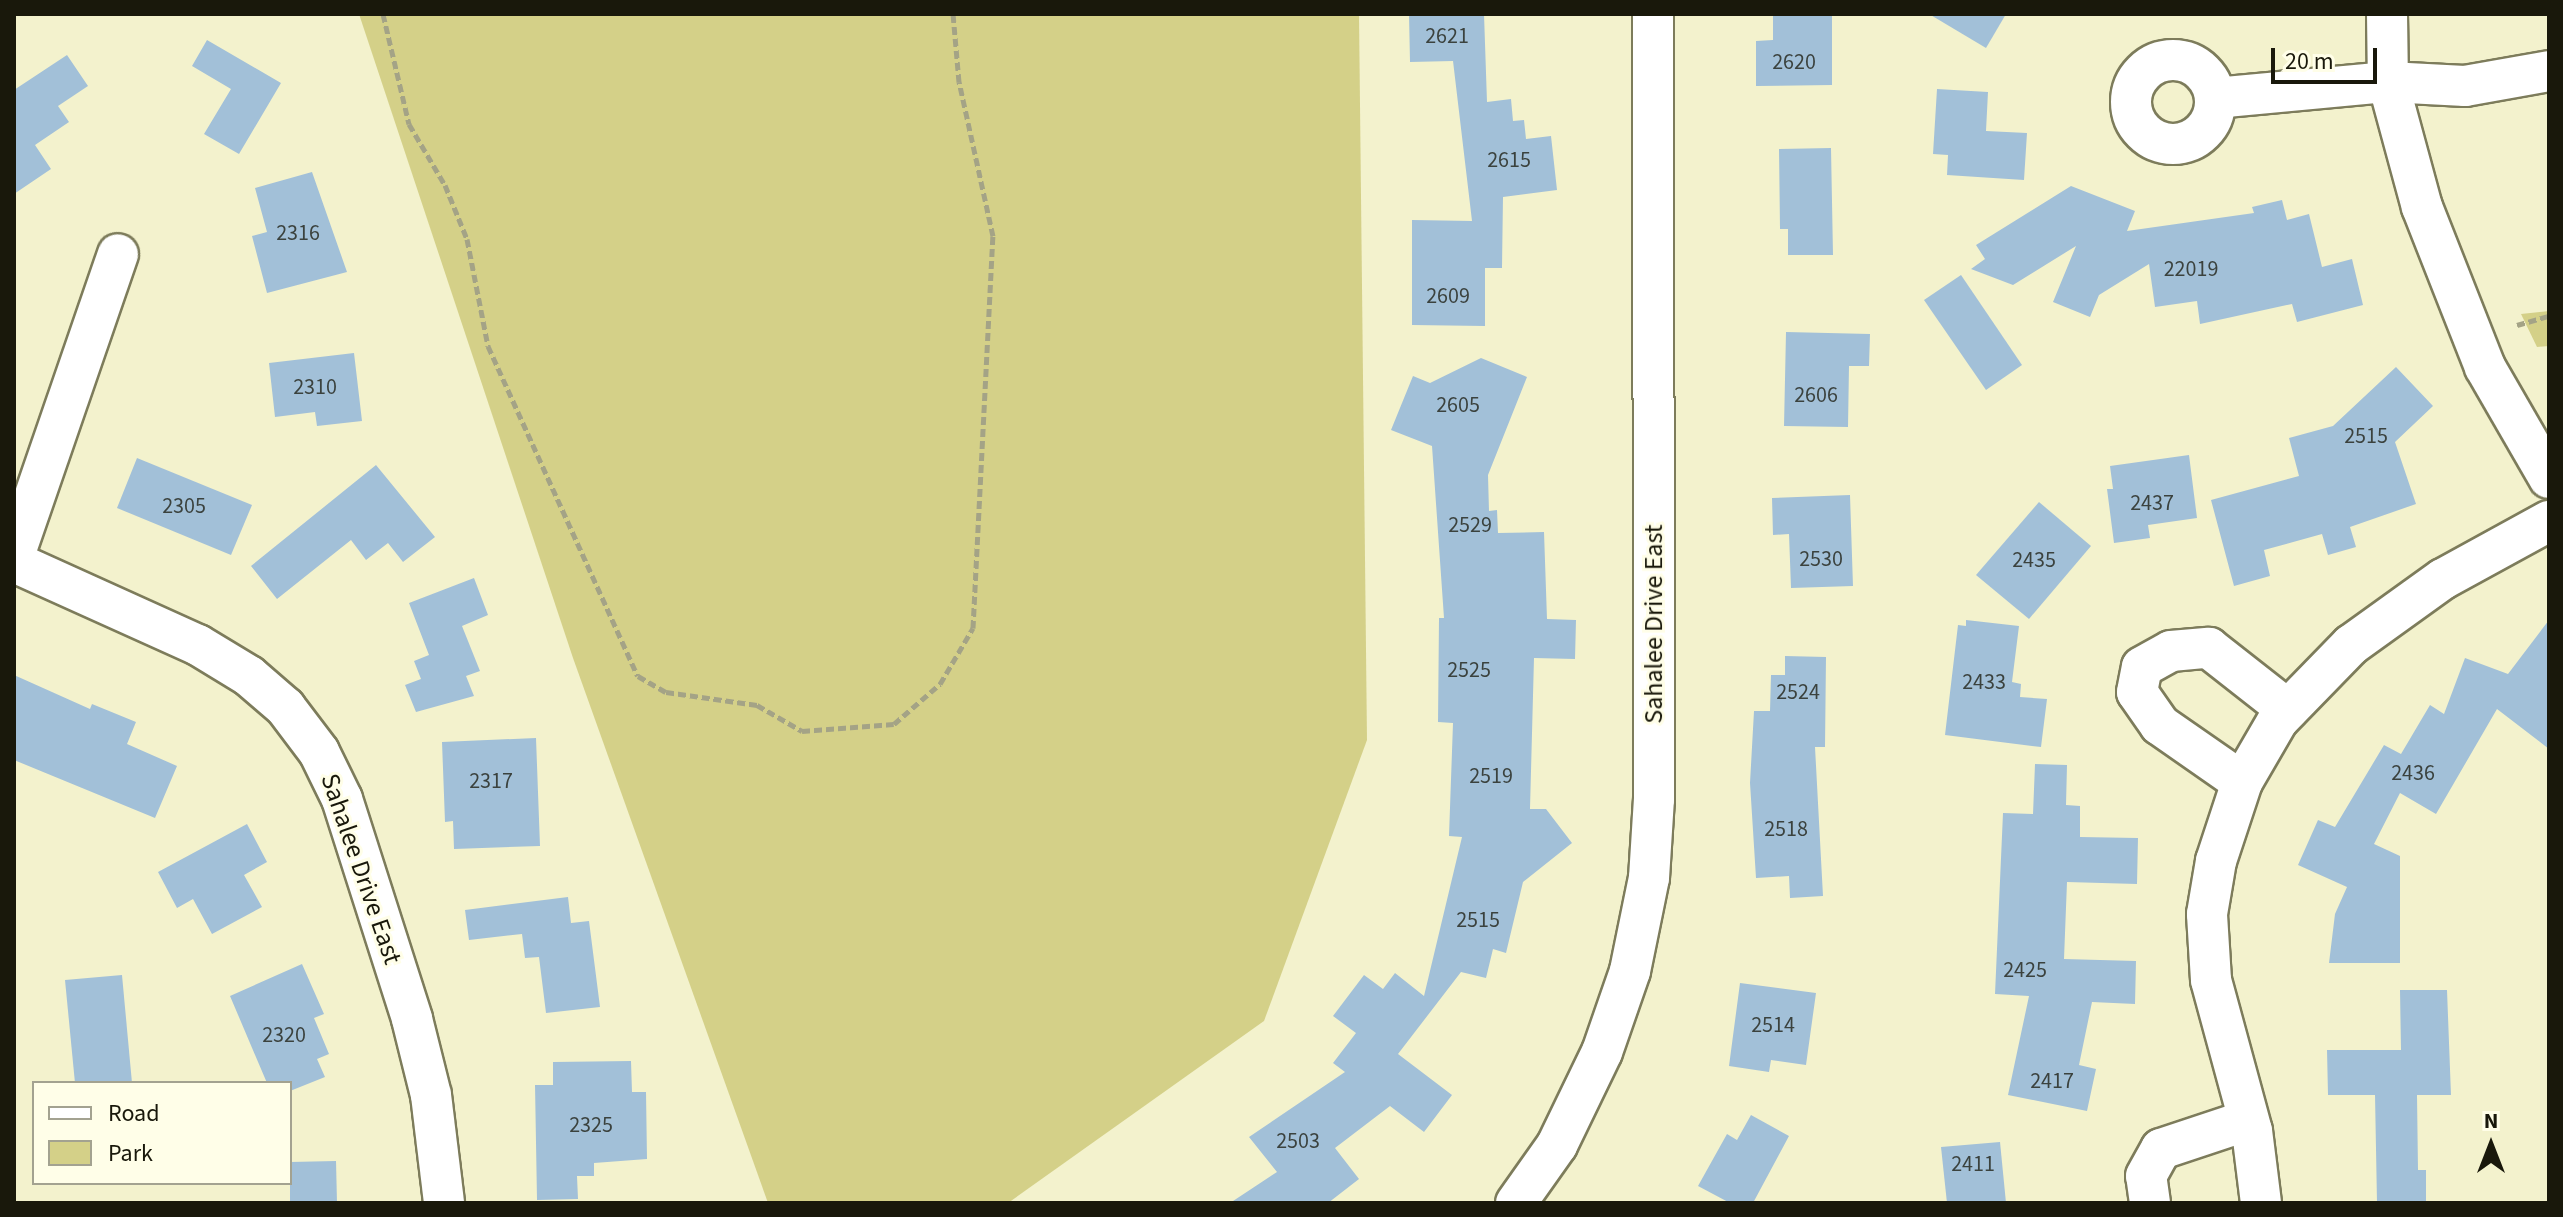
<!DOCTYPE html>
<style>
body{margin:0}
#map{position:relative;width:2563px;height:1217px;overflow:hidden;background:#f3f2cd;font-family:"Source Sans 3",sans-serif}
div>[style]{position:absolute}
.green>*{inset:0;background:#d4d088}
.building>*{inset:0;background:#a2c0d8}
.path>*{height:5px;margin-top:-2.5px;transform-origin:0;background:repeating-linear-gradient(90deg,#a4a386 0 8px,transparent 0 12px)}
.roads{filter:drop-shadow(2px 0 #7d7c5b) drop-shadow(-2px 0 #7d7c5b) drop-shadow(0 2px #7d7c5b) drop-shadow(0 -2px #7d7c5b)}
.minor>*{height:40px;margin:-20px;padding:0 20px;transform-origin:20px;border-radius:20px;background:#fff}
.minor>.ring{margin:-20px;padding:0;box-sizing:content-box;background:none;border:40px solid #fff;border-radius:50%}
span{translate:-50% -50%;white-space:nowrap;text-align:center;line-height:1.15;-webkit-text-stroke:6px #fffee8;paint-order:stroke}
.number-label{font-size:22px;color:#3b423e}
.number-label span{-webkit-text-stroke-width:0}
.street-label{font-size:26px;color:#19180b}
.frame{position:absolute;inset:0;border:16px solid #19180b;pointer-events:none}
.legend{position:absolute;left:32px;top:1081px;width:260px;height:104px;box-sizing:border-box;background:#fffee8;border:2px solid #a3a290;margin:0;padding:10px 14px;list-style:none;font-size:24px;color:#19180b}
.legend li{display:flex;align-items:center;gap:16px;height:40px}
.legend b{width:40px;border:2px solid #a3a290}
.north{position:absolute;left:2451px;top:1105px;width:80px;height:80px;-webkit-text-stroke:6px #fffee8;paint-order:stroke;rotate:0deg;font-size:22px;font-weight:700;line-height:32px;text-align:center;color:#19180b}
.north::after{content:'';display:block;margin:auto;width:28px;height:36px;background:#19180b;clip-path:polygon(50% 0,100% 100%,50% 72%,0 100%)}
.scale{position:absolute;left:2271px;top:48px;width:106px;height:36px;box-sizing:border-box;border:4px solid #19180b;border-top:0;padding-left:10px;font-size:24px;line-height:28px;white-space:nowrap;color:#19180b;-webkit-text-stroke:6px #fffee8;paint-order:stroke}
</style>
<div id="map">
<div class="green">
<i style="clip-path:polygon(359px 14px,1359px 14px,1367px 740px,1264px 1021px,1008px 1203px,768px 1203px,573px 658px)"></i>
<i style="clip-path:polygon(2549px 311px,2549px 346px,2537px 347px,2521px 314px)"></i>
</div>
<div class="building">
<i style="clip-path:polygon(1409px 14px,1484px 14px,1487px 102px,1511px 99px,1513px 121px,1524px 120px,1526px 139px,1551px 136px,1557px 190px,1503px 197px,1502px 268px,1485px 268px,1485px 326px,1412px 325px,1412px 220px,1472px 221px,1453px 61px,1410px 62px)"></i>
<i style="clip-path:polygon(1773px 14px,1832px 14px,1832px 85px,1756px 86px,1756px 41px,1773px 40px)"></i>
<i style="clip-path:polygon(1929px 14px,2006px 14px,1986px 48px)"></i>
<i style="clip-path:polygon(207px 40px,281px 83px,239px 154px,204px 134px,231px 89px,192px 66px)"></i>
<i style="clip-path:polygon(67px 55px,88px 86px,58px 106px,69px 122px,35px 145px,51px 169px,14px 194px,14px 90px)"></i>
<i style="clip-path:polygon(1937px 89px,1988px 92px,1986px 131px,2027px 133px,2024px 180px,1947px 175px,1948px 155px,1933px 154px)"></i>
<i style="clip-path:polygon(1831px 148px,1833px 255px,1788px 255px,1788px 229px,1780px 229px,1779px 149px)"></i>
<i style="clip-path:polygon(312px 172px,347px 272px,267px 293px,252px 236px,267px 232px,255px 188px)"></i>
<i style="clip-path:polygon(2071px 186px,2135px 211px,2127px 231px,2254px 213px,2252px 207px,2282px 200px,2287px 220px,2309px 214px,2322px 267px,2352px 259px,2363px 305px,2297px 322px,2292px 304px,2200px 324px,2197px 301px,2155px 307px,2149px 264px,2099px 295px,2090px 317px,2053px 302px,2076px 246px,2013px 285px,1971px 269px,1985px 259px,1976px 245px)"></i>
<i style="clip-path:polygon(1961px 275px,2022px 365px,1986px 390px,1924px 300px)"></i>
<i style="clip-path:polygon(1786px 332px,1870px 334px,1869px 366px,1849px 366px,1848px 427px,1784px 426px)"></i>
<i style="clip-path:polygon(354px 353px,362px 421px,317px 426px,315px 412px,275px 417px,269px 363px)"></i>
<i style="clip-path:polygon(1481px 358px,1527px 377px,1488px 475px,1489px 511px,1497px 510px,1498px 533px,1544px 532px,1547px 619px,1576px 620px,1575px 659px,1534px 658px,1530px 809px,1546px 809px,1572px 843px,1523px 882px,1506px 953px,1493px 949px,1486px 978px,1461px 972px,1398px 1054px,1452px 1095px,1424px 1132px,1390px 1106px,1335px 1148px,1359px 1179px,1328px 1203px,1230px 1203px,1277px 1172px,1249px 1137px,1345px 1072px,1333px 1063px,1356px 1033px,1333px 1016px,1364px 975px,1383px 989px,1395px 973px,1424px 996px,1462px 837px,1449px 836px,1453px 723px,1438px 722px,1439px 618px,1444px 618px,1432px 446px,1391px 430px,1413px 376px,1430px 383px)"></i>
<i style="clip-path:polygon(2396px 367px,2433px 406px,2395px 442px,2416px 504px,2350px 527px,2356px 547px,2328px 555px,2322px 534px,2264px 550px,2270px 576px,2234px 586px,2211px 500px,2299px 476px,2289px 438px,2333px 426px)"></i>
<i style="clip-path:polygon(2189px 455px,2197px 518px,2148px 525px,2150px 538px,2114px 543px,2107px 489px,2113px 489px,2110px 466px)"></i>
<i style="clip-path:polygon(137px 458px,252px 505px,231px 555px,117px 508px)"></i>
<i style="clip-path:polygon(376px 465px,435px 537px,403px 562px,388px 543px,366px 560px,351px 540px,277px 599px,251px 566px)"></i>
<i style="clip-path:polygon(1850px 495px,1853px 586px,1791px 588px,1789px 534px,1773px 535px,1772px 498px)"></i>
<i style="clip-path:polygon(2039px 502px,2091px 546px,2029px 619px,1976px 575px)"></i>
<i style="clip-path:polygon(474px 578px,488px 615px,462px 626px,480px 671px,466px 676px,474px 696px,416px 712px,405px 685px,421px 679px,414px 661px,429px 655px,409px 603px)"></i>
<i style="clip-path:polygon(1966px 620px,2019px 626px,2012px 682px,2021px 684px,2020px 697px,2047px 699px,2041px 747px,1945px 735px,1958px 625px,1966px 626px)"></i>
<i style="clip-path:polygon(2549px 620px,2549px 749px,2497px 709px,2436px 814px,2400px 793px,2374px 844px,2400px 856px,2400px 963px,2329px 963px,2335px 914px,2347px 887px,2298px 865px,2318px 820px,2335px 827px,2384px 745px,2401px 754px,2430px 705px,2444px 714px,2465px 658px,2508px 674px)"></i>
<i style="clip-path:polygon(1785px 656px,1826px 657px,1825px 747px,1815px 747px,1823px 896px,1790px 898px,1789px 876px,1756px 878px,1750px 783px,1754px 711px,1770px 711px,1771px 675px,1785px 675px)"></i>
<i style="clip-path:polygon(14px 675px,90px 709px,92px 704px,136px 722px,127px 744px,177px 766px,155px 818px,14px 760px)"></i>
<i style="clip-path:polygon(536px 738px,540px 846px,454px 849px,453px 821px,445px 822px,442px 742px)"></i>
<i style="clip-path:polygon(2035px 764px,2067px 765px,2066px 805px,2080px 806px,2080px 837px,2138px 838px,2137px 884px,2067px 882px,2064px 959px,2136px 961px,2135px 1004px,2092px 1002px,2079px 1065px,2096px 1069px,2087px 1111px,2008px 1095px,2029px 996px,1995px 994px,2003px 813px,2033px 814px)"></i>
<i style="clip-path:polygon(247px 824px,267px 862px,244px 875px,262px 907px,212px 934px,193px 899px,177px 908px,158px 872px)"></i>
<i style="clip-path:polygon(568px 897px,571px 923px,589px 921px,600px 1007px,546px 1013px,539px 957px,525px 958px,522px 934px,469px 940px,465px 910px)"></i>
<i style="clip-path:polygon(302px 964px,324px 1014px,314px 1018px,329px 1054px,317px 1059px,325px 1077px,290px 1091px,290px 1083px,267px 1083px,230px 996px)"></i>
<i style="clip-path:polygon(122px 975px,132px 1083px,75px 1083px,65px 980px)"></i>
<i style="clip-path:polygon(1740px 983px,1816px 993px,1806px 1065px,1771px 1060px,1769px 1072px,1729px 1066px)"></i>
<i style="clip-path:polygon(2400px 990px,2447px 990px,2451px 1095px,2417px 1095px,2418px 1170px,2426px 1170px,2426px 1203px,2377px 1203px,2375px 1095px,2328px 1095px,2327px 1050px,2401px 1050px)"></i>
<i style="clip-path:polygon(631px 1061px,632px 1092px,646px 1092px,647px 1159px,594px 1163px,594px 1176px,577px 1176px,578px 1199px,537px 1200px,535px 1085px,553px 1085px,553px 1062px)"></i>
<i style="clip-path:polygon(1751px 1115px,1789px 1136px,1753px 1203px,1730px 1203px,1698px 1186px,1727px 1134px,1737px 1140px)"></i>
<i style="clip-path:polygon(2000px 1142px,2006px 1203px,1947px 1203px,1941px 1147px)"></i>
<i style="clip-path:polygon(336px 1161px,337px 1203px,290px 1203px,290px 1162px)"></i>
</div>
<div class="path">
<i style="left:383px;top:14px;width:113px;rotate:76.7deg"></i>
<i style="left:409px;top:124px;width:71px;rotate:59.5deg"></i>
<i style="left:445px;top:185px;width:58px;rotate:67.8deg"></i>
<i style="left:467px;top:239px;width:109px;rotate:78.9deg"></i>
<i style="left:488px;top:346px;width:362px;rotate:65.6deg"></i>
<i style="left:638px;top:676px;width:32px;rotate:30deg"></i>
<i style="left:666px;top:692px;width:92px;rotate:8.1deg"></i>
<i style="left:757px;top:705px;width:52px;rotate:30deg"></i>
<i style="left:802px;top:731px;width:92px;rotate:-4.4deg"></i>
<i style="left:894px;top:724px;width:61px;rotate:-41deg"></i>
<i style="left:940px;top:684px;width:65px;rotate:-59.5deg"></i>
<i style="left:973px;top:628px;width:393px;rotate:-87.1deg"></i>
<i style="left:993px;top:236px;width:158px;rotate:-102.4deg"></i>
<i style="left:959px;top:82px;width:68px;rotate:-95deg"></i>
<i style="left:2517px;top:325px;width:33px;rotate:-16deg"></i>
</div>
<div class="roads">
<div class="minor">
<i style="left:2387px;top:14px;width:68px;rotate:89.2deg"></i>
<i style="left:2388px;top:82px;width:130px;rotate:74.8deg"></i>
<i style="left:2422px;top:207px;width:172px;rotate:68.5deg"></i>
<i style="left:2485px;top:367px;width:128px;rotate:60deg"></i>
<i class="ring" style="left:2131px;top:60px;width:44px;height:44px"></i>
<i style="left:2215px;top:98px;width:174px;rotate:-5.3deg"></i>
<i style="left:2388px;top:82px;width:77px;rotate:3deg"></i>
<i style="left:2465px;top:86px;width:85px;rotate:-10.1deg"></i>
<i style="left:14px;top:556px;width:319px;rotate:-71deg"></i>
<i style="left:14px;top:562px;width:202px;rotate:24.3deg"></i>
<i style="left:198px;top:645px;width:60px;rotate:31.3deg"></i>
<i style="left:249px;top:676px;width:48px;rotate:40.7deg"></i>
<i style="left:285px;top:707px;width:56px;rotate:52.9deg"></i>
<i style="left:319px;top:752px;width:52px;rotate:63.9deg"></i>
<i style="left:342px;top:799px;width:231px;rotate:72.3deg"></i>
<i style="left:412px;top:1019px;width:78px;rotate:76deg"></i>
<i style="left:431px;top:1095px;width:109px;rotate:83.1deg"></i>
<i style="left:2242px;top:782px;width:100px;rotate:-145.2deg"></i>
<i style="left:2160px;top:725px;width:40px;rotate:-124.9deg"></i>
<i style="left:2137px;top:692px;width:25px;rotate:-79deg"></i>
<i style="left:2142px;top:667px;width:33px;rotate:-29deg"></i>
<i style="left:2171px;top:651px;width:38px;rotate:-5deg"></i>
<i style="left:2209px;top:648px;width:100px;rotate:38.1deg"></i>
<i style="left:1516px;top:1203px;width:71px;rotate:-54.7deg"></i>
<i style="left:1557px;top:1145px;width:103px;rotate:-64.2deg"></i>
<i style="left:1602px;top:1052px;width:86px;rotate:-70.9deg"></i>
<i style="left:1630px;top:971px;width:95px;rotate:-78.5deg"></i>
<i style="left:1649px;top:878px;width:79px;rotate:-86.4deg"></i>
<i style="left:1654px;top:799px;width:785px;rotate:-90.07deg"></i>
<i style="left:2150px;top:1203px;width:27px;rotate:-98deg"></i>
<i style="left:2146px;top:1176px;width:31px;rotate:-61deg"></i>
<i style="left:2161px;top:1149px;width:92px;rotate:-18.4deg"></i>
<i style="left:2261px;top:1203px;width:73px;rotate:-97.1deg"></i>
<i style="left:2252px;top:1131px;width:156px;rotate:-105.2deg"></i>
<i style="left:2211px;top:980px;width:66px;rotate:-93.5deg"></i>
<i style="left:2207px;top:914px;width:54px;rotate:-80.4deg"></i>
<i style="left:2216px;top:861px;width:83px;rotate:-71.8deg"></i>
<i style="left:2242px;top:782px;width:72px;rotate:-59.9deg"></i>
<i style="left:2278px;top:720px;width:105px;rotate:-45.8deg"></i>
<i style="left:2351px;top:645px;width:113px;rotate:-35.7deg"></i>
<i style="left:2443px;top:579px;width:121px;rotate:-28.7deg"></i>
</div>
</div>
<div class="number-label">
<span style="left:1447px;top:37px">2621</span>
<span style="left:1794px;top:63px">2620</span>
<span style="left:1509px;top:161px">2615</span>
<span style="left:298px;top:234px">2316</span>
<span style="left:2191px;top:270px">22019</span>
<span style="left:1448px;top:297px">2609</span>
<span style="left:315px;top:388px">2310</span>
<span style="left:1816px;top:396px">2606</span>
<span style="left:1458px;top:406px">2605</span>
<span style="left:2366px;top:437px">2515</span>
<span style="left:2152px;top:504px">2437</span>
<span style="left:184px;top:507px">2305</span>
<span style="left:1470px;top:526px">2529</span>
<span style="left:1821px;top:560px">2530</span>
<span style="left:2034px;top:561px">2435</span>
<span style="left:1469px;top:671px">2525</span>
<span style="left:1984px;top:683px">2433</span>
<span style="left:1798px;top:693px">2524</span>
<span style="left:2413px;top:774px">2436</span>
<span style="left:1491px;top:777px">2519</span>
<span style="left:491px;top:782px">2317</span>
<span style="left:1786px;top:830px">2518</span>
<span style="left:1478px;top:921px">2515</span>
<span style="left:2025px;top:971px">2425</span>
<span style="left:1773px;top:1026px">2514</span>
<span style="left:284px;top:1036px">2320</span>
<span style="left:2052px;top:1082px">2417</span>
<span style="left:591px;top:1126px">2325</span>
<span style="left:1298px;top:1142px">2503</span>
<span style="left:1973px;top:1165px">2411</span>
</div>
<div class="street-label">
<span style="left:1654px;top:624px;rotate:-90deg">Sahalee Drive East</span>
<span style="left:361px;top:869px;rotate:71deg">Sahalee Drive East</span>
</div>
<div class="frame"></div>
<ul class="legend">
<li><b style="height:10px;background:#fff"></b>Road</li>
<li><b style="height:22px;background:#d4d088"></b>Park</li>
</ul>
<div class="north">N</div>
<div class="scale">20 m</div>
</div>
